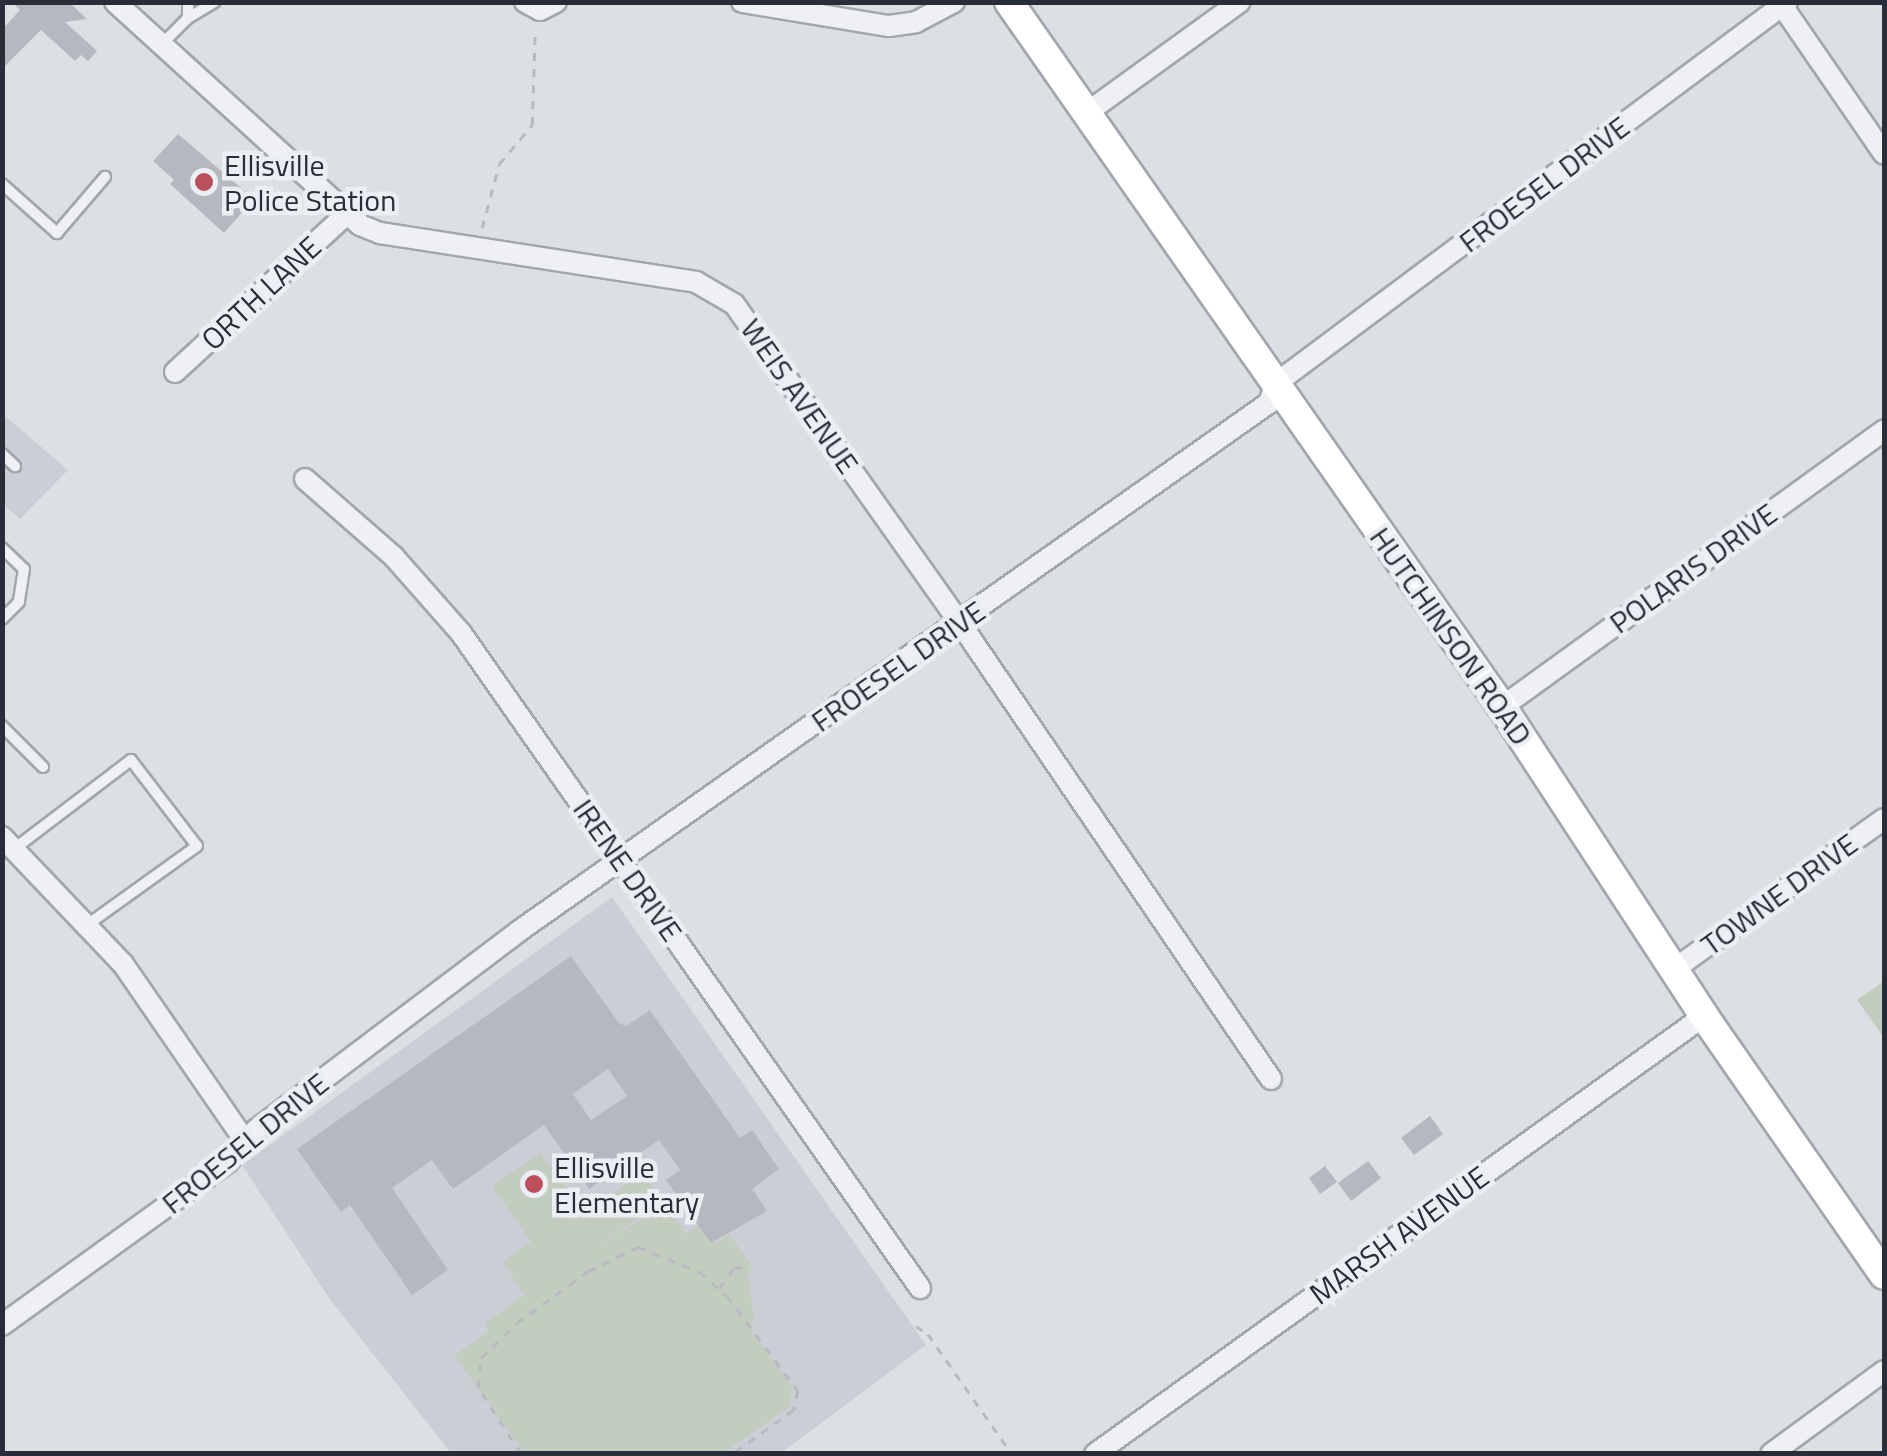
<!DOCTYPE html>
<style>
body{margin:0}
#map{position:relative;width:1887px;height:1456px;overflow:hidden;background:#dcdfe4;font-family:"Titillium Web",sans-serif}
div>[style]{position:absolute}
.built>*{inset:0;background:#cbced5}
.green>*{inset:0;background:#c2cdbf}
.building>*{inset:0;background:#b4b9c0}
.path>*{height:2.5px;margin-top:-1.25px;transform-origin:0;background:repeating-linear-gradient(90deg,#b7babf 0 8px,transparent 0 16px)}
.roads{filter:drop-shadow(2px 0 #a2a6ad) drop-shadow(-2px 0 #a2a6ad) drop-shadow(0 2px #a2a6ad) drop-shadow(0 -2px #a2a6ad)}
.lane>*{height:10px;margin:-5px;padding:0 5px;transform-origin:5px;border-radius:5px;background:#eef0f3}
.street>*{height:20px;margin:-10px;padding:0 10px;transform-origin:10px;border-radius:10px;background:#eef0f3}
.secondary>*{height:28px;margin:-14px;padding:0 14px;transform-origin:14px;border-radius:14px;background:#fff}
.dots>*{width:28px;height:28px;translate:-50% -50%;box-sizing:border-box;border:5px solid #ebeef2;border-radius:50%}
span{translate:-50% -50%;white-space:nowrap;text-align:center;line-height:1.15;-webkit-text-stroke:9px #ebeef2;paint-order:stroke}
.poi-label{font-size:30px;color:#282e39}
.left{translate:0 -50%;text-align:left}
.street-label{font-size:30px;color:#282e39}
.frame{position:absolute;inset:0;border:5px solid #282e39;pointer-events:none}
</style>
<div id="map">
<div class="built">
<i style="clip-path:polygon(3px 414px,68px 470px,20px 519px,3px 504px)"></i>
<i style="clip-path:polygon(612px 897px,926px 1345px,781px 1453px,451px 1453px,329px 1298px,242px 1165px)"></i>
</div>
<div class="green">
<i style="clip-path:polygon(1884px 981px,1884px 1038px,1857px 1000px)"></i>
<i style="clip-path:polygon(540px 1153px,583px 1209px,595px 1206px,642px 1173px,662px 1201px,584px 1257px,665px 1203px,686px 1234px,703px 1223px,716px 1243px,729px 1234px,753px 1267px,748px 1272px,754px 1320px,749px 1328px,792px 1387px,790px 1406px,724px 1453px,525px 1453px,454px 1355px,489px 1332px,485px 1323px,524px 1296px,503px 1262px,531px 1242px,492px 1186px)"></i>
</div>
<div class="building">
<i style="clip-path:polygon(12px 2px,69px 2px,87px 19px,65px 22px,97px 51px,88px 61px,81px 55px,75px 61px,41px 30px,2px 69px,2px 30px,20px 10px)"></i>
<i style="clip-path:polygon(178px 134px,254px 199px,224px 233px,170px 184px,174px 180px,153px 161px)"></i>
<i style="clip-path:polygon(evenodd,571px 956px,619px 1023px,626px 1026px,650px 1010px,740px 1138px,752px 1130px,779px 1169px,752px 1189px,767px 1211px,711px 1243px,666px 1180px,680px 1170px,659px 1140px,589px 1189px,544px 1125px,453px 1189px,432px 1160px,392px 1188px,448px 1270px,412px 1295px,350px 1205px,341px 1212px,297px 1149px,571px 956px,608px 1069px,627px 1096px,591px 1120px,573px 1094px,608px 1069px)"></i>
<i style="clip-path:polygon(1430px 1116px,1443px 1134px,1414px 1155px,1401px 1138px)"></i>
<i style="clip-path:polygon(1368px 1161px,1381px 1178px,1351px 1201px,1338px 1183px)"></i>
<i style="clip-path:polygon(1325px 1166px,1337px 1182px,1320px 1194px,1309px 1178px)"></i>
</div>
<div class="path">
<i style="left:482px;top:228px;width:66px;rotate:-75.1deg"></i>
<i style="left:499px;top:164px;width:51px;rotate:-49.8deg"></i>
<i style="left:532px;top:125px;width:95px;rotate:-88.2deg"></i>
<i style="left:719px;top:1288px;width:26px;rotate:-53deg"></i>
<i style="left:735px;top:1267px;width:12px;rotate:5deg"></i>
<i style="left:916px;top:1326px;width:14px;rotate:34deg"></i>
<i style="left:928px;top:1334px;width:146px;rotate:55deg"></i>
<i style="left:521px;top:1454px;width:79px;rotate:-123.1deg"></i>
<i style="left:478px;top:1388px;width:30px;rotate:-84deg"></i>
<i style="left:481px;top:1358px;width:50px;rotate:-44.2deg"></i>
<i style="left:517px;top:1323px;width:88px;rotate:-36.2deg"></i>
<i style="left:588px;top:1271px;width:55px;rotate:-25.6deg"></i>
<i style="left:638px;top:1247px;width:67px;rotate:22deg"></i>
<i style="left:700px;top:1272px;width:36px;rotate:42deg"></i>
<i style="left:727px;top:1296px;width:119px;rotate:53.2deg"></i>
<i style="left:798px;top:1391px;width:19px;rotate:102deg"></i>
<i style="left:794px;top:1410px;width:75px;rotate:144.2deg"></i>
</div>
<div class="roads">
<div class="lane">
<i style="left:188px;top:18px;width:16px;rotate:-90deg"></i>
<i style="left:162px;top:44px;width:37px;rotate:-45deg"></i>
<i style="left:188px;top:18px;width:31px;rotate:-31deg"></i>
<i style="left:2px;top:184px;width:74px;rotate:41.7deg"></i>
<i style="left:57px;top:233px;width:74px;rotate:-49.4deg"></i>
<i style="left:2px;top:454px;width:18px;rotate:43deg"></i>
<i style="left:2px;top:548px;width:30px;rotate:44deg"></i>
<i style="left:24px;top:569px;width:33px;rotate:99deg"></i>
<i style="left:19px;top:602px;width:24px;rotate:135deg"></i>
<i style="left:2px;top:726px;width:58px;rotate:45deg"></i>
<i style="left:14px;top:849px;width:147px;rotate:-37.3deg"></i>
<i style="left:131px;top:760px;width:108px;rotate:52.5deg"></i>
<i style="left:197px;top:846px;width:135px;rotate:144.3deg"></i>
</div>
<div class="street">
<i style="left:115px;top:2px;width:331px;rotate:42.3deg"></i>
<i style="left:360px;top:225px;width:22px;rotate:22deg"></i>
<i style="left:380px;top:233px;width:320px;rotate:8.8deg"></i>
<i style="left:696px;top:282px;width:44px;rotate:30.1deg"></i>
<i style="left:734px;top:304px;width:391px;rotate:54.7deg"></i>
<i style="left:960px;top:623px;width:552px;rotate:55.71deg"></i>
<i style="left:525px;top:2px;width:17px;rotate:28deg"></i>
<i style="left:540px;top:10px;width:18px;rotate:-27deg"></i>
<i style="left:742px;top:2px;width:149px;rotate:9.3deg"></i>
<i style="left:889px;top:26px;width:27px;rotate:-8deg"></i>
<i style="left:916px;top:22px;width:43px;rotate:-27.8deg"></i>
<i style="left:1783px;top:7px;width:178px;rotate:55.5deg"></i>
<i style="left:1085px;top:114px;width:191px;rotate:-35.9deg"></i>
<i style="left:175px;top:372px;width:232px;rotate:-42.6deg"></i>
<i style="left:305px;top:479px;width:118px;rotate:41.2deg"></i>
<i style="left:394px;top:557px;width:101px;rotate:48.6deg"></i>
<i style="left:461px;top:633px;width:800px;rotate:54.98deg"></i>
<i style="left:1502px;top:707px;width:472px;rotate:-35.9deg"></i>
<i style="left:2px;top:837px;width:175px;rotate:46.4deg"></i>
<i style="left:123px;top:964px;width:215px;rotate:55.4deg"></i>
<i style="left:1673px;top:970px;width:259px;rotate:-35.6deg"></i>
<i style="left:2px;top:1325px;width:279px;rotate:-35.8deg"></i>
<i style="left:228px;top:1162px;width:43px;rotate:-48.8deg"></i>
<i style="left:256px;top:1130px;width:330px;rotate:-37.1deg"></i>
<i style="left:519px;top:931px;width:917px;rotate:-35.15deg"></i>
<i style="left:1269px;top:403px;width:20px;rotate:-72deg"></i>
<i style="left:1275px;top:384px;width:639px;rotate:-36.73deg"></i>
<i style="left:1095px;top:1454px;width:750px;rotate:-35.72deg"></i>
<i style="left:1771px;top:1454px;width:140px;rotate:-36.3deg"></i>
</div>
<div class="secondary">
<i style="left:1009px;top:2px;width:860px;rotate:55.04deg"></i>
<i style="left:1502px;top:707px;width:369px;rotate:56.8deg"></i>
<i style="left:1704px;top:1016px;width:315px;rotate:55.2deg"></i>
</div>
</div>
<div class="dots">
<i style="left:204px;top:182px;background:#bc4f5c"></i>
<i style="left:534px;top:1184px;background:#bc4f5c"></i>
</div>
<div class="poi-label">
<span class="left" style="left:224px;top:182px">Ellisville<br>Police Station</span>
<span class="left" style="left:554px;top:1184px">Ellisville<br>Elementary</span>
</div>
<div class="street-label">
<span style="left:1544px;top:184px;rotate:-37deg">FROESEL DRIVE</span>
<span style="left:261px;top:293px;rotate:-43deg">ORTH LANE</span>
<span style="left:800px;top:396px;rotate:55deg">WEIS AVENUE</span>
<span style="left:1693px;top:568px;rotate:-36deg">POLARIS DRIVE</span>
<span style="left:1451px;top:636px;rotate:55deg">HUTCHINSON ROAD</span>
<span style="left:898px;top:666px;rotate:-35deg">FROESEL DRIVE</span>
<span style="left:628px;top:870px;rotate:55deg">IRENE DRIVE</span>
<span style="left:1779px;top:894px;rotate:-36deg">TOWNE DRIVE</span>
<span style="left:245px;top:1143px;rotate:-39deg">FROESEL DRIVE</span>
<span style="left:1399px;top:1235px;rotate:-36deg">MARSH AVENUE</span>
</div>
<div class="frame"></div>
</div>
